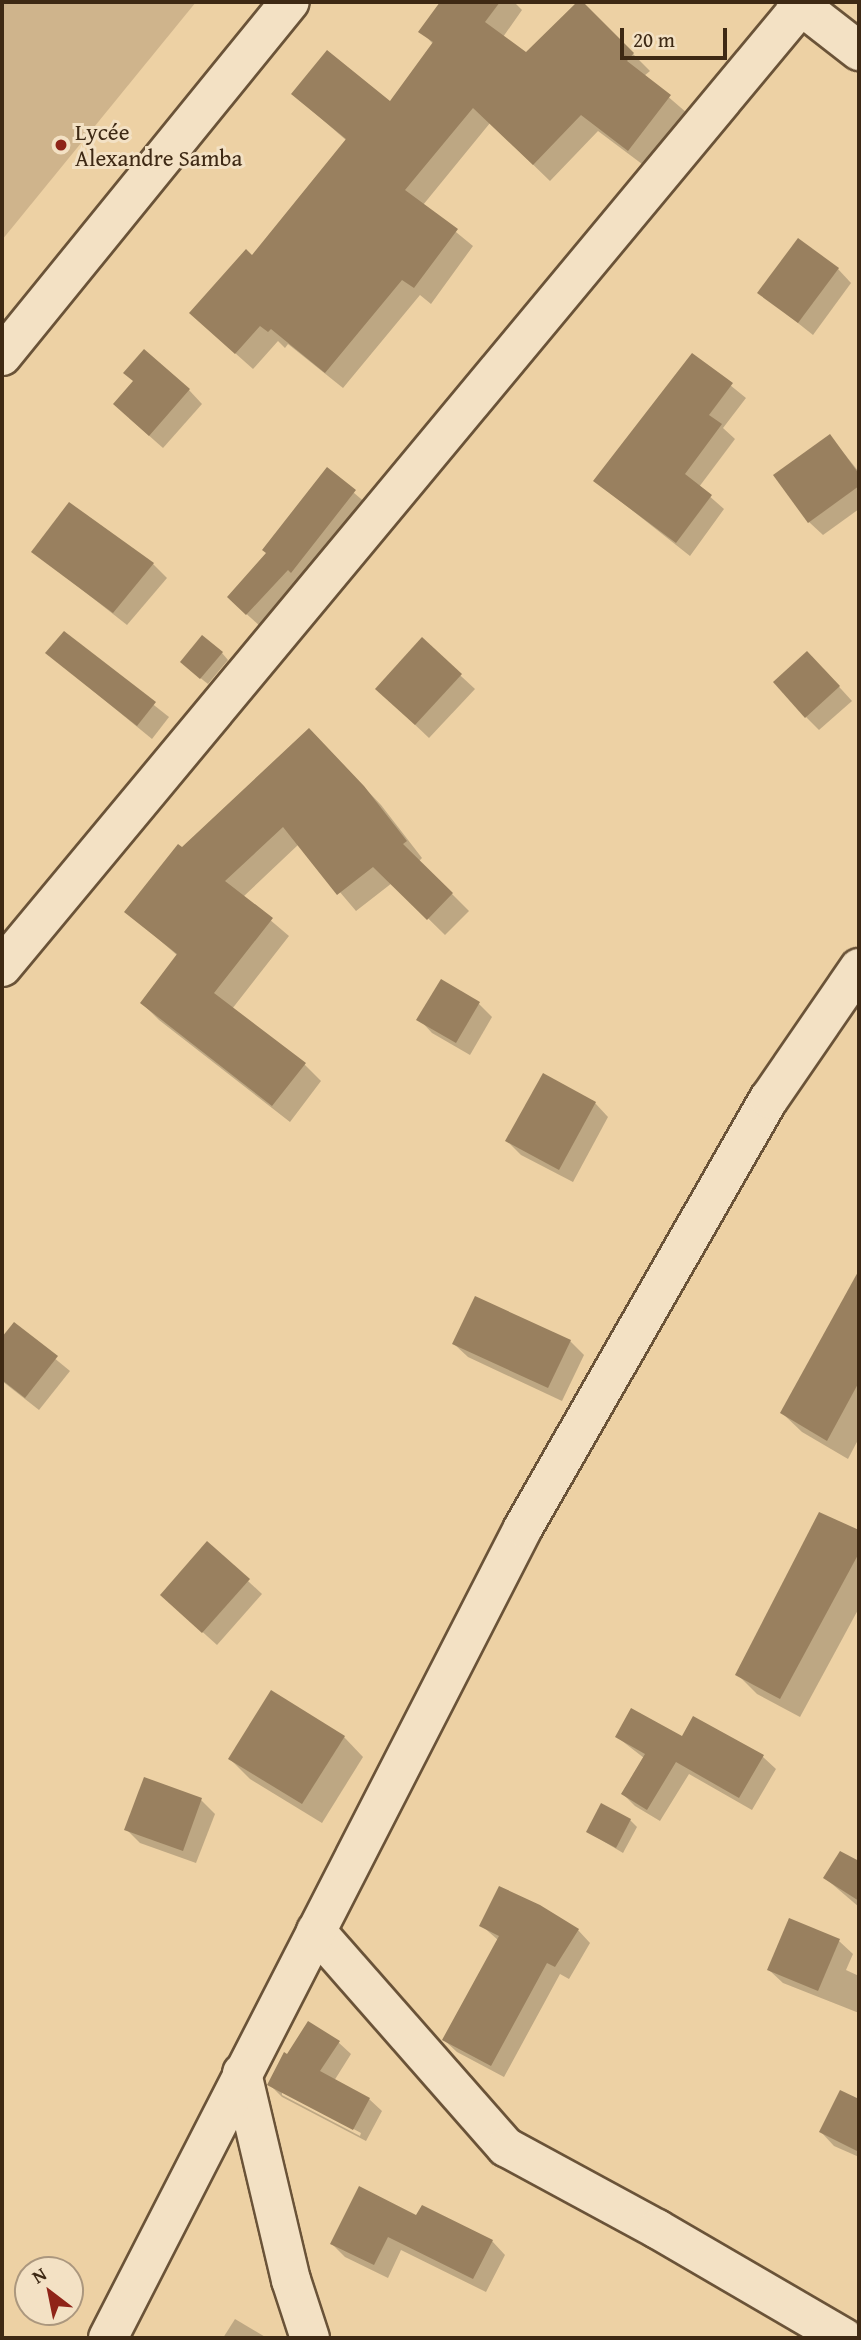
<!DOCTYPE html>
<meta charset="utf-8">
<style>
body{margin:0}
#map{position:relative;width:861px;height:2340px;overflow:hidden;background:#edd1a4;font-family:"Gentium Book Plus",serif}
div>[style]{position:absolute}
.green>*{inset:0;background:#cfb48c}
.shadow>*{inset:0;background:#0003}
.building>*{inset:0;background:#99805f}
.roads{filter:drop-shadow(2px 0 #6a5338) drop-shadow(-2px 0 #6a5338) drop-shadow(0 2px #6a5338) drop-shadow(0 -2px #6a5338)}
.minor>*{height:38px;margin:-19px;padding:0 19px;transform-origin:19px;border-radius:19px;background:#f3e1c4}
.dots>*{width:19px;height:19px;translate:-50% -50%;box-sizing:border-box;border:4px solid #f3e1c4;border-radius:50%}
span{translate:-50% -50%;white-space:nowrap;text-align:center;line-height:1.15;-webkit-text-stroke:6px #f3e1c4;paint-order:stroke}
.poi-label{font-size:23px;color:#3e2914}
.left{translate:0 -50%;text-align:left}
.frame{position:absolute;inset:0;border:4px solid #3e2914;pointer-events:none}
.north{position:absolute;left:14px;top:2256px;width:70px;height:70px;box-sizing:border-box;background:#f3e1c4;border:2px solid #ab977e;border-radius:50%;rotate:328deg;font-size:19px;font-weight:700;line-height:28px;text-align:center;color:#3e2914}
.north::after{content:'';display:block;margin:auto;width:24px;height:32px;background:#8f2418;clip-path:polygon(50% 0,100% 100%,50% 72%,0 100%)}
.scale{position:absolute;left:620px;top:28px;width:107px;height:32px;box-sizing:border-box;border:4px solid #3e2914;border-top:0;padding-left:9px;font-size:21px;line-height:24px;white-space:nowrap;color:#3e2914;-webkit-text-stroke:5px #f3e1c4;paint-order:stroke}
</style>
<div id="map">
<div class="green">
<i style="clip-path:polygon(2px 2px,196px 2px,2px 240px)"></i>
</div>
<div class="shadow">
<i style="clip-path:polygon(442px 2px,514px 2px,522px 10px,503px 37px,527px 54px,581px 2px,650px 71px,644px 76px,687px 113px,646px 167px,598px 131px,550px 181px,490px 123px,423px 205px,473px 246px,431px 304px,420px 295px,343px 388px,288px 344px,285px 348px,278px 341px,253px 369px,208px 329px,252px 257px,347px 141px,293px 94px,390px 104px,433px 44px,421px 31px)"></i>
<i style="clip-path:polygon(838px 269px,851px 283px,813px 335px,760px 293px)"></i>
<i style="clip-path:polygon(693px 355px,746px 398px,723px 428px,735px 439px,699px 487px,724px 509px,690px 556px,595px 481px)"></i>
<i style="clip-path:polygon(135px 382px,189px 390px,202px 404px,163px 448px,129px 418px)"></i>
<i style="clip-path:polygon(830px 436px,859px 472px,859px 509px,823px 535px,809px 522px)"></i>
<i style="clip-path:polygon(327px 470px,367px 504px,260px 626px,241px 609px,268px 554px)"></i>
<i style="clip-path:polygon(69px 504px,153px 564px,167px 578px,127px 625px,34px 552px)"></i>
<i style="clip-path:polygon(64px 634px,169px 717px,152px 739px,47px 653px)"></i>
<i style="clip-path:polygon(422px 640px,475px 689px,429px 738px,391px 702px)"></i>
<i style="clip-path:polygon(222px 653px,228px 660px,208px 684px,189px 669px)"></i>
<i style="clip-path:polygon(821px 667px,852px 701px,819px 730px,806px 717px)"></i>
<i style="clip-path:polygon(326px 747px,381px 805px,422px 858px,419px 861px,469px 911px,445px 935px,392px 883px,356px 911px,299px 844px,243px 897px,289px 936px,232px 1009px,304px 1064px,321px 1081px,290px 1122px,159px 1020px,142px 1003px,178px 956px,127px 912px,182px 849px)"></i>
<i style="clip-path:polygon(479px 1004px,492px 1017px,470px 1055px,432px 1033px,419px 1019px)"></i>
<i style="clip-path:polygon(595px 1103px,608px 1117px,573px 1182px,521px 1155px,507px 1141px)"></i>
<i style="clip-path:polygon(859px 1273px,859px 1438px,848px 1459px,802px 1432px,782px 1413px)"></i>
<i style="clip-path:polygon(14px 1325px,70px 1371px,39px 1410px,2px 1381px,2px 1340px)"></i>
<i style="clip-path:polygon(570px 1341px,584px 1355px,562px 1401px,468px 1357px,454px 1344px)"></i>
<i style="clip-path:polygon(820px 1514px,859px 1532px,859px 1608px,800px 1717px,757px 1694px,737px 1674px)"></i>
<i style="clip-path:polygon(208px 1544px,262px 1594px,217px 1645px,176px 1608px)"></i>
<i style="clip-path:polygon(344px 1737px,363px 1757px,322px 1823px,250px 1779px,230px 1759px)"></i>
<i style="clip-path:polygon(617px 1737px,683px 1739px,763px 1757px,776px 1769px,752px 1810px,689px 1774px,660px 1821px,635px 1806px,623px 1794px,644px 1758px)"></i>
<i style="clip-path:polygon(201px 1800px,215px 1814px,196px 1863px,140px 1843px,126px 1829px)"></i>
<i style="clip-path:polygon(630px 1820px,637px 1827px,623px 1853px,588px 1832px)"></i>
<i style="clip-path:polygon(840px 1853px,859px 1863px,859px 1907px,825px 1878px)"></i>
<i style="clip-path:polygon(481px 1925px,578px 1930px,590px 1943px,569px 1979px,560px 1974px,504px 2077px,457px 2052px,444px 2040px,498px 1940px)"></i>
<i style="clip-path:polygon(839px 1941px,853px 1954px,846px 1970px,859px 1976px,859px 2013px,783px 1983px,769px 1970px)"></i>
<i style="clip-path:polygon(evenodd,338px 2042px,351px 2054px,334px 2081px,369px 2099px,382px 2111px,366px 2141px,282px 2097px,270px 2085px,338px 2042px,282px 2091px,361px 2133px,360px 2136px,282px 2095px,282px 2091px)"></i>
<i style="clip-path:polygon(840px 2092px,859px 2101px,859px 2157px,834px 2146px,821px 2132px)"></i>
<i style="clip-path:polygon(417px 2217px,492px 2241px,505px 2255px,486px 2292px,401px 2250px,388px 2278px,345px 2257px,332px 2244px)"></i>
<i style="clip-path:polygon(235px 2319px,267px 2338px,223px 2338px)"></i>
</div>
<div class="building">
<i style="clip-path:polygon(440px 2px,500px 2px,485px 22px,526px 52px,577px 2px,583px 2px,634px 53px,627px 61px,671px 95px,628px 151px,581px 115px,533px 165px,473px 108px,405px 190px,458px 229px,414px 288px,402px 280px,325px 373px,271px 329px,268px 332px,260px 326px,235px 354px,189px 313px,246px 249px,252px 255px,346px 139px,291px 94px,327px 50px,390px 101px,433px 42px,418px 32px)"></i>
<i style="clip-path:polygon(798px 238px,839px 268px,798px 323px,757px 293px)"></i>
<i style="clip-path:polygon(144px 349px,190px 389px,149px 436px,113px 404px,133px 381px,123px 373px)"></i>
<i style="clip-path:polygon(692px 353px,733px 383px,709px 415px,722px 424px,685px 474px,712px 495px,676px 543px,593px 481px)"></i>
<i style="clip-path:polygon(830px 434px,859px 474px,859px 486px,808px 523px,773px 475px)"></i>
<i style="clip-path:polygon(327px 467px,356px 490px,291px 573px,288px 570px,246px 615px,227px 597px,266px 553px,262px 550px)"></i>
<i style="clip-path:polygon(69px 502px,154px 563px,113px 613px,31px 552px)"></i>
<i style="clip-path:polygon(64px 631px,156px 702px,137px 726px,45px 653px)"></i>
<i style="clip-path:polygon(202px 635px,223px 652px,200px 679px,180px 662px)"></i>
<i style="clip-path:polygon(422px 637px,462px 674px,415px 725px,375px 689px)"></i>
<i style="clip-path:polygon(807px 651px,840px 686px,805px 718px,773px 682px)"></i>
<i style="clip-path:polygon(309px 728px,364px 786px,407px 841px,403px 844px,453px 893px,427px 920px,373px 867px,337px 895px,283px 827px,225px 881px,273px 918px,214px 993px,306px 1063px,272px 1106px,140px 1003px,177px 954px,124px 912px,178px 844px,182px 847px)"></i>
<i style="clip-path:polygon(441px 979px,480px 1002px,456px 1043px,416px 1020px)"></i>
<i style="clip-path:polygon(543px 1073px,596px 1102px,559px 1170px,505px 1141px)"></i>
<i style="clip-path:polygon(859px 1270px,859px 1382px,827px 1441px,780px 1413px)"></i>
<i style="clip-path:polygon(475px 1296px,571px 1340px,548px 1388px,452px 1344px)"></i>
<i style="clip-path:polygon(14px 1322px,58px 1356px,25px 1398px,2px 1380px,2px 1337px)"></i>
<i style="clip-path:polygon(819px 1512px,859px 1530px,859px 1553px,780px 1699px,735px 1675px)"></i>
<i style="clip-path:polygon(207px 1541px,250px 1579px,202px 1633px,160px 1595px)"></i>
<i style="clip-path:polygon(271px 1690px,345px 1736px,302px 1804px,228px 1759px)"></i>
<i style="clip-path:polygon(631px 1708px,682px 1736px,693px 1716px,764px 1755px,739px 1798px,676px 1762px,647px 1810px,621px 1794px,645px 1754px,615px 1737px)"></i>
<i style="clip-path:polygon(144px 1777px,202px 1798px,183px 1851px,124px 1830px)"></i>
<i style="clip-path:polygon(601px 1803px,631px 1819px,616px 1848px,586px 1832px)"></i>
<i style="clip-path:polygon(840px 1851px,859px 1861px,859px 1901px,823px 1878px)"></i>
<i style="clip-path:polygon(499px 1886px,540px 1905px,579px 1929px,555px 1967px,547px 1963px,491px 2066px,442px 2040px,499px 1936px,479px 1926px)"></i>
<i style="clip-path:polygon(789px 1918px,840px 1939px,818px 1991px,767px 1970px)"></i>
<i style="clip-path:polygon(308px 2021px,340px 2041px,320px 2071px,370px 2098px,353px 2130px,267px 2085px,284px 2052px,287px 2054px)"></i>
<i style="clip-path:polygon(840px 2090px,859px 2099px,859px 2152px,819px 2132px)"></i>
<i style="clip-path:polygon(359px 2186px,416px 2215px,422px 2205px,493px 2240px,473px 2279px,388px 2237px,374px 2265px,330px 2244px)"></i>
</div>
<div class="roads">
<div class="minor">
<i style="left:796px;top:2px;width:80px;rotate:37.9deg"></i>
<i style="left:2px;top:356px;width:456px;rotate:-50.9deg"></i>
<i style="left:2px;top:967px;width:1255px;rotate:-50.27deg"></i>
<i style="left:316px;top:1931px;width:288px;rotate:48.7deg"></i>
<i style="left:506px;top:2147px;width:172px;rotate:28.5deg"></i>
<i style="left:657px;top:2229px;width:216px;rotate:30.2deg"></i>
<i style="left:242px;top:2073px;width:213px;rotate:76.7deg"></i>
<i style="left:291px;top:2280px;width:61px;rotate:71.9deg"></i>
<i style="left:108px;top:2338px;width:910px;rotate:-62.87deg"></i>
<i style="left:523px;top:1528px;width:495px;rotate:-60.2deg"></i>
<i style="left:769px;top:1099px;width:159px;rotate:-55.5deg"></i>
</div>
</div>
<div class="dots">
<i style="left:61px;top:145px;background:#8f2418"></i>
</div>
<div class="poi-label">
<span class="left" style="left:75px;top:145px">Lycée<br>Alexandre Samba</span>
</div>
<div class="frame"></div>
<div class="north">N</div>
<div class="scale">20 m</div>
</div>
